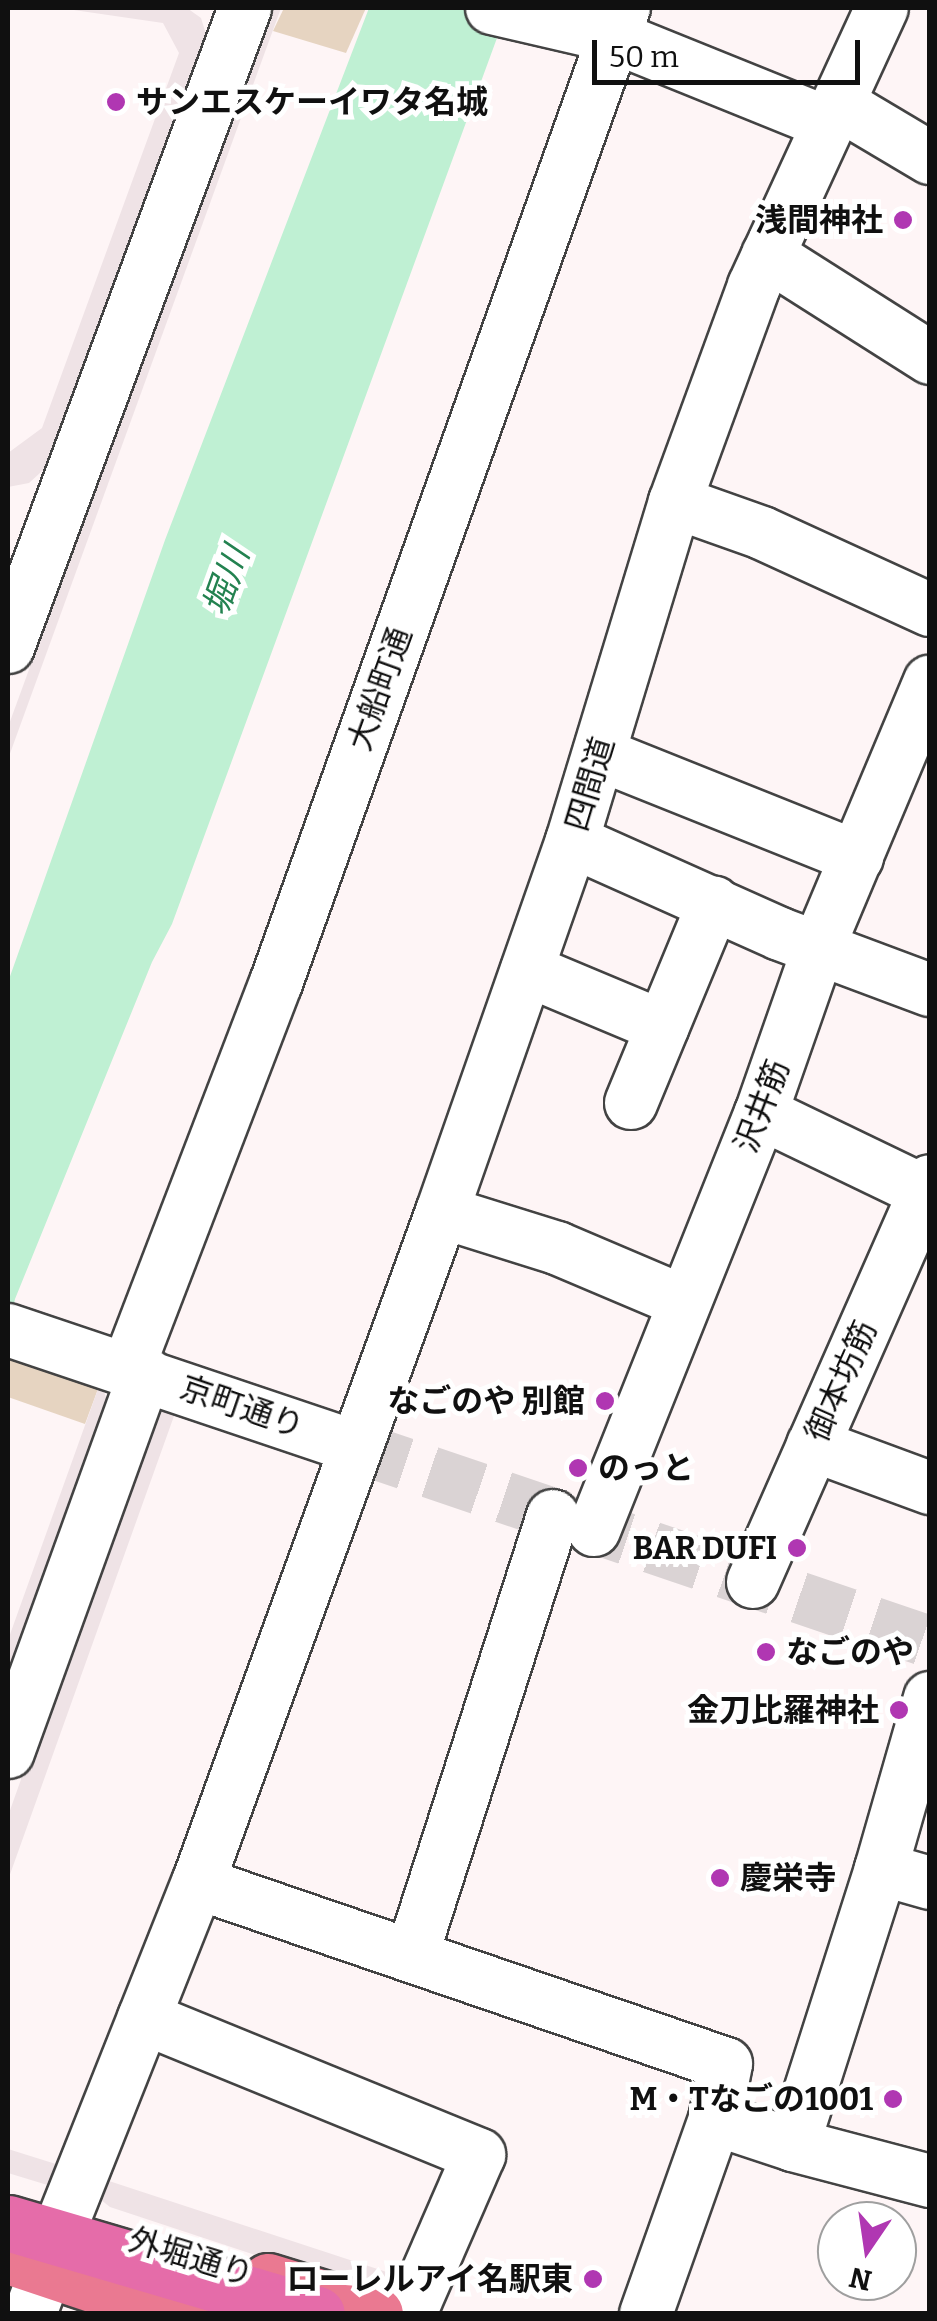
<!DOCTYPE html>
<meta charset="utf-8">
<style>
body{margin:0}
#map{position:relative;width:937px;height:2321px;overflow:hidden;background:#fef5f6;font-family:Bitter,"Noto Sans JP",serif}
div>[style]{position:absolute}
.green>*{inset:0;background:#e6d4c1}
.plaza>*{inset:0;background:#efe3e6}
.water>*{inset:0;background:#bff0d3}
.minor-tunnel>*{height:52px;margin-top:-26px;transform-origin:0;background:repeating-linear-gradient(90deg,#dad3d4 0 52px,transparent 0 78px)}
.roads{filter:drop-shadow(2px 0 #434343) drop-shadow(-2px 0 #434343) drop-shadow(0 2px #434343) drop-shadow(0 -2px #434343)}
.minor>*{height:52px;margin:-26px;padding:0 26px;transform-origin:26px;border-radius:26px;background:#fff}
.major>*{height:55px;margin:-27.5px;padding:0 27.5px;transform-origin:27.5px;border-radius:27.5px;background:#ea7991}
.highway>*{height:55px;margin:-27.5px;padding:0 27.5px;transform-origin:27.5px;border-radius:27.5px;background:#e56ca9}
.dots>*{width:28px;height:28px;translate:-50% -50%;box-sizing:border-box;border:5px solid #fff;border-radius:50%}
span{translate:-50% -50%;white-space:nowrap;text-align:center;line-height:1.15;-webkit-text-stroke:10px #fff;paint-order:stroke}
.poi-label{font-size:32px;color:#101010;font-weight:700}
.left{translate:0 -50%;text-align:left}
.right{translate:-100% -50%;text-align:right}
.street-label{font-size:32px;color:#101010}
.water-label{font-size:35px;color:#238250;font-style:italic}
.frame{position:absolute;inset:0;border:10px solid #101010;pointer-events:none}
.north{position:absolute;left:817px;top:2201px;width:100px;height:100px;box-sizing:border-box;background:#fff;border:2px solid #9f9f9f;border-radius:50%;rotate:193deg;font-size:28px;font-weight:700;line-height:40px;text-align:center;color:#101010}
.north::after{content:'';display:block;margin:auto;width:35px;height:45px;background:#b037b2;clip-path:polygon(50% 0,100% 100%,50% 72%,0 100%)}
.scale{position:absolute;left:592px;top:40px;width:268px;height:45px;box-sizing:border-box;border:5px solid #101010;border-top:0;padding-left:12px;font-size:30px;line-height:35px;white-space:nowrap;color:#101010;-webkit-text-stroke:8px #fff;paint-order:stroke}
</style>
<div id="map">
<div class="green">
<i style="clip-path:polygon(284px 8px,366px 8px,346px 53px,273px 31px)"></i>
<i style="clip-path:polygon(8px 1352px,93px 1382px,98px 1389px,85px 1424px,8px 1397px)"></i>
</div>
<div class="plaza">
<i style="clip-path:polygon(60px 8px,187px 8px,201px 18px,206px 34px,52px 462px,29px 483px,8px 487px,8px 453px,42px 428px,179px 53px,163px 23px)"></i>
<i style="clip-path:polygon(271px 8px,281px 8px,8px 759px,8px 727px)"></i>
<i style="clip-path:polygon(93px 1382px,103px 1389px,108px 1403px,8px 1682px,8px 1640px,98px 1389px)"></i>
<i style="clip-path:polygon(161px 1407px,188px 1410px,174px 1416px,8px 1880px,8px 1816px,148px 1422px)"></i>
<i style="clip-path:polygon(8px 2149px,59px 2165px,54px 2187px,8px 2173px)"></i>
<i style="clip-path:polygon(101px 2168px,109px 2181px,414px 2281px,383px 2297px,110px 2207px,96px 2196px)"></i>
</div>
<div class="water">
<i style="clip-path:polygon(369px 8px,508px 8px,172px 924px,152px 962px,15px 1299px,8px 1334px,8px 982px,165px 540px)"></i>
</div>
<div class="minor-tunnel">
<i style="left:356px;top:1447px;width:606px;rotate:18.76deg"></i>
</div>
<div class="roads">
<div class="minor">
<i style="left:492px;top:8px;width:123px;rotate:13.1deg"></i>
<i style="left:612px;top:36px;width:232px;rotate:22deg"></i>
<i style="left:839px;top:104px;width:106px;rotate:30.7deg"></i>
<i style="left:768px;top:255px;width:192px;rotate:32.4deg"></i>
<i style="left:675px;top:502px;width:92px;rotate:19.6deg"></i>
<i style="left:762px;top:533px;width:185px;rotate:24.6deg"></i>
<i style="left:8px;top:647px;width:682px;rotate:-69.65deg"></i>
<i style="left:599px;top:754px;width:278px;rotate:21.8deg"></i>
<i style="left:572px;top:841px;width:228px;rotate:24.1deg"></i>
<i style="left:780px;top:934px;width:160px;rotate:20.5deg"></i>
<i style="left:527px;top:970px;width:147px;rotate:22.7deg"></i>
<i style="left:631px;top:1103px;width:217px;rotate:-67.5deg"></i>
<i style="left:761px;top:1113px;width:182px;rotate:25.7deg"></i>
<i style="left:442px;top:1212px;width:121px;rotate:17.4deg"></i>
<i style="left:557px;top:1248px;width:136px;rotate:23deg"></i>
<i style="left:8px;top:1330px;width:367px;rotate:18.6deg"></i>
<i style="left:128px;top:1368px;width:412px;rotate:-69deg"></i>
<i style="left:276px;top:983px;width:1035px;rotate:-70.36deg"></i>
<i style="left:813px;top:1445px;width:125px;rotate:20.2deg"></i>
<i style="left:594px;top:1530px;width:449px;rotate:-68.2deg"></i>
<i style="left:761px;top:1113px;width:188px;rotate:-70.7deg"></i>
<i style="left:823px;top:936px;width:276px;rotate:-67.2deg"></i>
<i style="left:753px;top:1582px;width:438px;rotate:-66.2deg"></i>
<i style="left:8px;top:1752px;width:403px;rotate:-70.1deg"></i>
<i style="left:881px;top:1869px;width:51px;rotate:15.9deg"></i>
<i style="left:198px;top:1883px;width:558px;rotate:18.92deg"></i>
<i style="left:726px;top:2064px;width:56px;rotate:101.3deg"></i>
<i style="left:715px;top:2119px;width:82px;rotate:18.4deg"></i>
<i style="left:793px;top:2145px;width:142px;rotate:14.7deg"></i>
<i style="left:412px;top:1955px;width:461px;rotate:-72.2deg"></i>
<i style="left:144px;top:2018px;width:362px;rotate:22.2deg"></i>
<i style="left:479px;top:2155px;width:173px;rotate:113.5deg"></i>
<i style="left:793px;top:2145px;width:290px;rotate:-72.3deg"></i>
<i style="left:881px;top:1869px;width:178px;rotate:-74deg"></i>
<i style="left:64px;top:2219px;width:362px;rotate:-68.3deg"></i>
<i style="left:198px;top:1883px;width:714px;rotate:-70.02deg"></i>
<i style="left:442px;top:1212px;width:393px;rotate:-70.7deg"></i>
<i style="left:572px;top:841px;width:354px;rotate:-73.1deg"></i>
<i style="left:675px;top:502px;width:230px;rotate:-69.9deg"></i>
<i style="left:754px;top:286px;width:306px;rotate:-65.3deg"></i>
<i style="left:30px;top:2314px;width:49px;rotate:-69.7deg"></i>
<i style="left:646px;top:2314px;width:207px;rotate:-70.5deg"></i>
</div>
<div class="major">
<i style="left:8px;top:2256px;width:182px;rotate:18.5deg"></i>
<i style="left:268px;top:2281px;width:112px;rotate:17.1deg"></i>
</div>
<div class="highway">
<i style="left:8px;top:2223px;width:322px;rotate:16.4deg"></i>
</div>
</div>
<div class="dots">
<i style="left:116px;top:102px;background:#b037b2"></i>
<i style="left:903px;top:220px;background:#b037b2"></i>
<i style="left:605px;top:1401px;background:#b037b2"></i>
<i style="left:578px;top:1468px;background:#b037b2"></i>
<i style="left:797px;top:1548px;background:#b037b2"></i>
<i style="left:766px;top:1652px;background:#b037b2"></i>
<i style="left:899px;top:1710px;background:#b037b2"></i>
<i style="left:720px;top:1878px;background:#b037b2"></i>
<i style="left:893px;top:2099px;background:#b037b2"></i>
<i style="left:593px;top:2279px;background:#b037b2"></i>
</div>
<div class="poi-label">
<span class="left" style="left:136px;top:102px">サンエスケーイワタ名城</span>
<span class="right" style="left:883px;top:220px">浅間神社</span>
<span class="right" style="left:585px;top:1401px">なごのや 別館</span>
<span class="left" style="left:598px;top:1468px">のっと</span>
<span class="right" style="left:777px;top:1548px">BAR DUFI</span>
<span class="left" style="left:786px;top:1652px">なごのや</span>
<span class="right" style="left:879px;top:1710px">金刀比羅神社</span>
<span class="left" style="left:740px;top:1878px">慶栄寺</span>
<span class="right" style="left:873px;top:2099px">M・Tなごの1001</span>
<span class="right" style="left:573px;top:2279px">ローレルアイ名駅東</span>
</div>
<div class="street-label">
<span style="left:380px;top:689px;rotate:-70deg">大船町通</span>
<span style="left:590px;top:784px;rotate:-73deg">四間道</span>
<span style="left:762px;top:1106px;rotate:-69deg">沢井筋</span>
<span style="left:841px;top:1381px;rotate:-66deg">御本坊筋</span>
<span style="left:242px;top:1407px;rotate:19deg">京町通り</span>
<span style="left:191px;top:2257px;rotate:17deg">外堀通り</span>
</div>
<div class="water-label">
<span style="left:226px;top:581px;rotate:-70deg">堀川</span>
</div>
<div class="frame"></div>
<div class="north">N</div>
<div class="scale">50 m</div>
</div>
